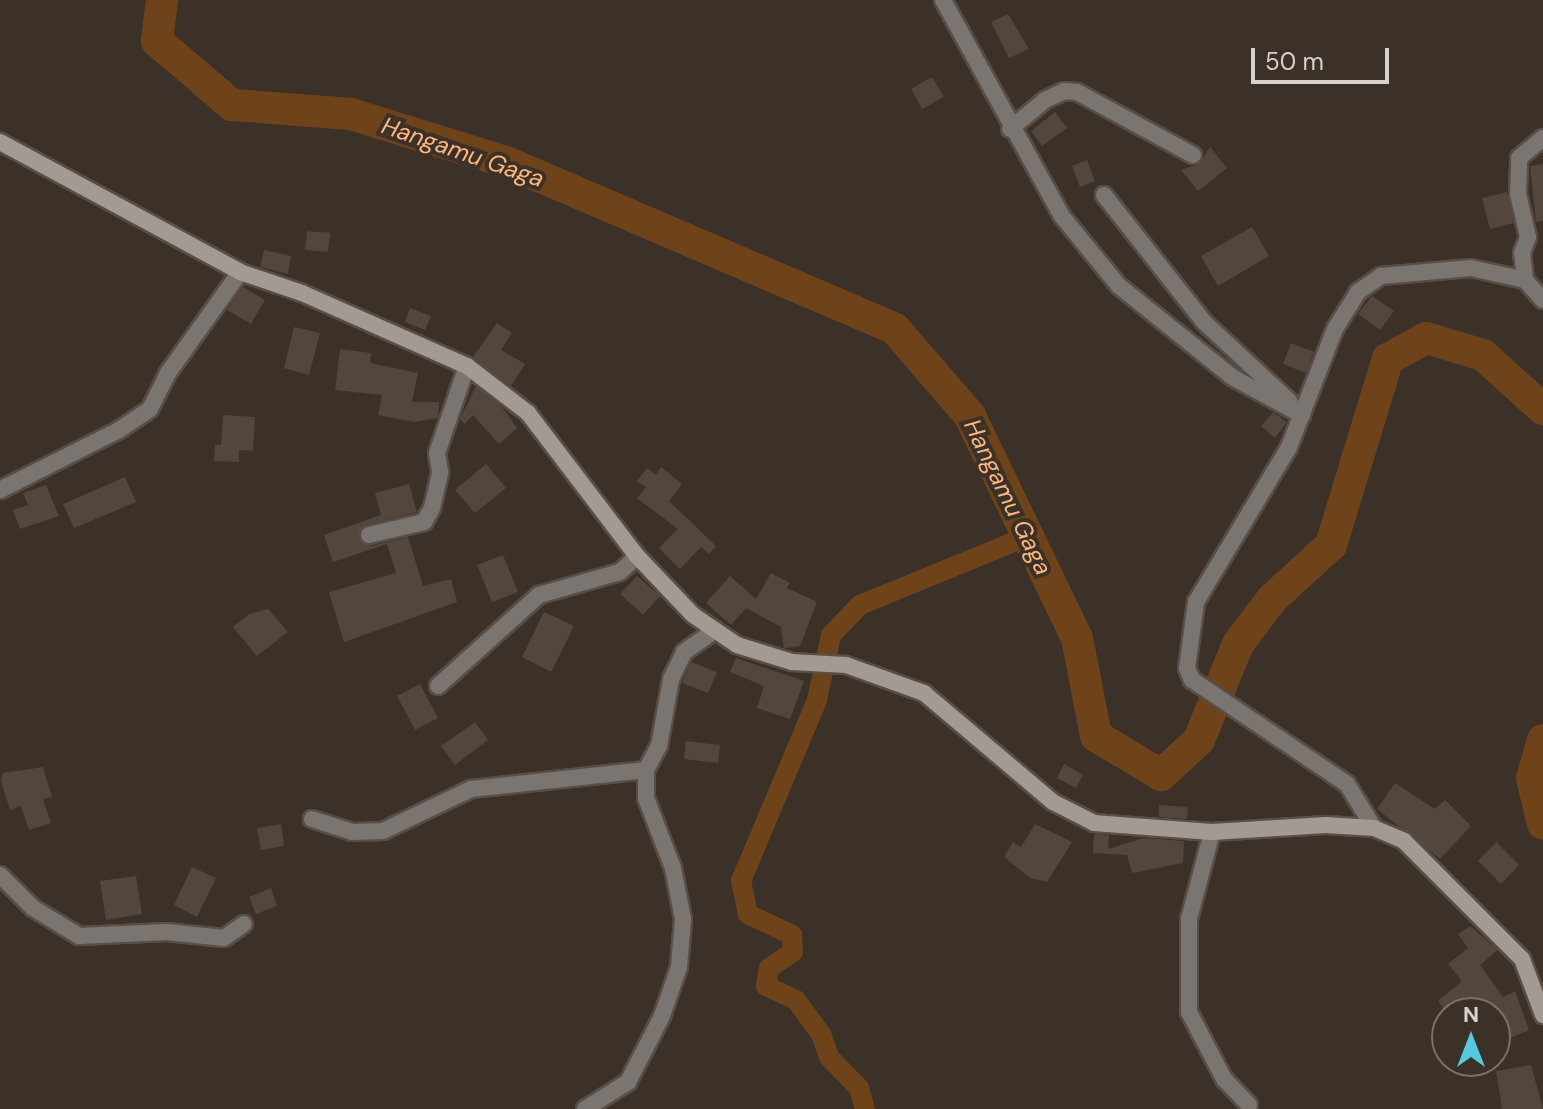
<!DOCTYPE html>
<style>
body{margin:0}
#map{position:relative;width:1543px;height:1109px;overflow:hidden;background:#3c3129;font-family:"DM Sans",sans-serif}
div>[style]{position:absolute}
.canal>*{height:20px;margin:-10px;padding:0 10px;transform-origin:10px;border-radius:10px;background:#6f431a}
.river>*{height:32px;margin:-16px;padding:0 16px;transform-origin:16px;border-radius:16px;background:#6f431a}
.building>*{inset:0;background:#52463d}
.roads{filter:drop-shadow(2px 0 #584e46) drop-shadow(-2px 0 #584e46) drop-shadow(0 2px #584e46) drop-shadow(0 -2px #584e46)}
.street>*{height:16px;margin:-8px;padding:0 8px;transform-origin:8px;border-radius:8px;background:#7b7571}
.secondary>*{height:16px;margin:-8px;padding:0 8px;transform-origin:8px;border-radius:8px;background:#a39a93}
span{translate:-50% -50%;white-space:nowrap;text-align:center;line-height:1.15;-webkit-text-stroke:8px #3c3129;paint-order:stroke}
.water-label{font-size:24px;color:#feb67c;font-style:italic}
.north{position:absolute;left:1431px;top:997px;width:80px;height:80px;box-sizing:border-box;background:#3c3129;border:2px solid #7a716a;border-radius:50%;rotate:0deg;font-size:22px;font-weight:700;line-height:32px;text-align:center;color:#d8d1cc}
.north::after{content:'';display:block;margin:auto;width:28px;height:36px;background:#54cadd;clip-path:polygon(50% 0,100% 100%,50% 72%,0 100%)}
.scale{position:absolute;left:1251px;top:48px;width:138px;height:36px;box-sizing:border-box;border:4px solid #d8d1cc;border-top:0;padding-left:10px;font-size:24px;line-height:28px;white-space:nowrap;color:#d8d1cc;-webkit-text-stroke:6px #3c3129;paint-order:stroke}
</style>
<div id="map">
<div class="canal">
<i style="left:865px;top:1109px;width:22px;rotate:-106deg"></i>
<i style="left:859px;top:1088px;width:43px;rotate:-134.1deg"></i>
<i style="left:829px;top:1057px;width:24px;rotate:-109deg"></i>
<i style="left:821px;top:1034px;width:42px;rotate:-126.3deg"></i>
<i style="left:796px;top:1000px;width:33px;rotate:-155deg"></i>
<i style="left:766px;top:986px;width:18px;rotate:-81deg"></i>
<i style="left:769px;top:968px;width:29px;rotate:-34deg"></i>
<i style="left:793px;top:952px;width:17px;rotate:-93deg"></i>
<i style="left:792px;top:935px;width:49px;rotate:-154.5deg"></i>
<i style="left:748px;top:914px;width:34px;rotate:-102deg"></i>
<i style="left:741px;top:881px;width:196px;rotate:-67.2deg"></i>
<i style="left:817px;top:700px;width:66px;rotate:-77.8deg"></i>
<i style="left:831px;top:635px;width:42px;rotate:-46deg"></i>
<i style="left:860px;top:605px;width:179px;rotate:-22.3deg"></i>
</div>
<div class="river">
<i style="left:162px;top:0;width:41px;rotate:97deg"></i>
<i style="left:157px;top:41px;width:99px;rotate:40.5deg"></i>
<i style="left:232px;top:105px;width:119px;rotate:4.3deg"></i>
<i style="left:351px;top:114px;width:162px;rotate:17.2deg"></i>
<i style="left:506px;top:162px;width:423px;rotate:23.2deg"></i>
<i style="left:895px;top:329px;width:115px;rotate:49.2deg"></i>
<i style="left:970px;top:416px;width:246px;rotate:64.3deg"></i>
<i style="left:1077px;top:638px;width:100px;rotate:79deg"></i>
<i style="left:1096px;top:736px;width:76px;rotate:31deg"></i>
<i style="left:1161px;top:775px;width:52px;rotate:-42.6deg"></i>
<i style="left:1199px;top:740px;width:104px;rotate:-67.9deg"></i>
<i style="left:1238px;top:644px;width:56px;rotate:-52.9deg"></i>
<i style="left:1272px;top:599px;width:80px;rotate:-42.5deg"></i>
<i style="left:1331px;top:545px;width:195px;rotate:-73deg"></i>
<i style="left:1388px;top:359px;width:43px;rotate:-28.9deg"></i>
<i style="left:1426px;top:338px;width:59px;rotate:16.6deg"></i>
<i style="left:1483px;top:355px;width:81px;rotate:42deg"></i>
<i style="left:1543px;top:740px;width:40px;rotate:106deg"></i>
<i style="left:1532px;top:778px;width:47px;rotate:76.6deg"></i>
</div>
<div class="building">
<i style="clip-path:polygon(1008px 14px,1029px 49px,1009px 58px,991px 22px)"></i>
<i style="clip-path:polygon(932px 77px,944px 97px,922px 109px,911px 89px)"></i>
<i style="clip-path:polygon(1055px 112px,1067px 128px,1042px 146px,1031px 131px)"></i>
<i style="clip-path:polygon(1210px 147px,1227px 168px,1198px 191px,1181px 170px,1199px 164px)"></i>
<i style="clip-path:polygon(1087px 160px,1095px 181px,1080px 187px,1072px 166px)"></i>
<i style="clip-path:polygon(1543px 164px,1543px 221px,1536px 222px,1530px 166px)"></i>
<i style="clip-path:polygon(1507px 192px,1514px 223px,1490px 229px,1482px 198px)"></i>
<i style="clip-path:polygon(1252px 227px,1269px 256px,1218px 286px,1201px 256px)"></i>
<i style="clip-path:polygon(307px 231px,330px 233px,328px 252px,305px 250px)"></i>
<i style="clip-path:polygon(264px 250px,291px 256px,288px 274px,260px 267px)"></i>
<i style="clip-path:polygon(243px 287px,265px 300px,251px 324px,227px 310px)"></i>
<i style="clip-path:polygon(1372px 296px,1394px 311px,1380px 330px,1358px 314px)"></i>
<i style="clip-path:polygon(410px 308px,431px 316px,425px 330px,405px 322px)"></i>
<i style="clip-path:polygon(497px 323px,512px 333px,501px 350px,525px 364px,511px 386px,473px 357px)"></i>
<i style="clip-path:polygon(294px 327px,320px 333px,309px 375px,284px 368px)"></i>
<i style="clip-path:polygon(1291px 343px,1314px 352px,1306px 373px,1283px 364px)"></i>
<i style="clip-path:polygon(340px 349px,371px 353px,370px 363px,418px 373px,412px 402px,439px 402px,438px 418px,414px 422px,378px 415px,382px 395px,335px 390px)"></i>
<i style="clip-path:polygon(476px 386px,502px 407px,517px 428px,499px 444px,473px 415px,465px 424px,460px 419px)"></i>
<i style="clip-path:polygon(1273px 412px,1287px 422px,1275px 438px,1261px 426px)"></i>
<i style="clip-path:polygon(223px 415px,255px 417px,253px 451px,239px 450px,239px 462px,214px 461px,215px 445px,221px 445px)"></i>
<i style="clip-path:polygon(486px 464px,506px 488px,475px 513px,455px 490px)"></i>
<i style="clip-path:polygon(661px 467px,682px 484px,669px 501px,716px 546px,709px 554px,701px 547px,680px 569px,659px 548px,678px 529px,637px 498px,646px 487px,637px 481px,647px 468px,656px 475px)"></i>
<i style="clip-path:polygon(125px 477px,136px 502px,74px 528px,63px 504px)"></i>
<i style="clip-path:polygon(409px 484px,417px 512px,366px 525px,359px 538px,371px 546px,408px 537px,423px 586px,451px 579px,457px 602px,344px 642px,329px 592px,396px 573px,387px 544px,333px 562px,324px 535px,381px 515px,375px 493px)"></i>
<i style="clip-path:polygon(46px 485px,59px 516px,20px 529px,13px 510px,28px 505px,23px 493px)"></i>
<i style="clip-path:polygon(503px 555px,518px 592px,492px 602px,477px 565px)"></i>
<i style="clip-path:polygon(771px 573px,790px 583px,787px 588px,817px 602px,800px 646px,784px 648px,781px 627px,746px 608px,731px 625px,706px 603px,730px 576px,756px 599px)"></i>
<i style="clip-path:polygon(637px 576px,660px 596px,643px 615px,620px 594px)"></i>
<i style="clip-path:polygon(268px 609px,288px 632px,257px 656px,233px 627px,249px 614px)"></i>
<i style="clip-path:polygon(544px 612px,574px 626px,551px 672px,522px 657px)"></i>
<i style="clip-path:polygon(736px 658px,804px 681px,790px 719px,757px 708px,764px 686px,730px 672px)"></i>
<i style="clip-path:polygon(691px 662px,717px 672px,708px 693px,682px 683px)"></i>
<i style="clip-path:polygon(420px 684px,438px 718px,415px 730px,397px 696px)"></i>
<i style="clip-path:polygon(475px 722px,488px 740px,455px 765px,441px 746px)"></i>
<i style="clip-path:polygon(686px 741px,720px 745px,718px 763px,684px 759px)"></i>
<i style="clip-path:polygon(1064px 764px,1083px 775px,1076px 788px,1057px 778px)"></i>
<i style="clip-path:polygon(43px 767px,52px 797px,43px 799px,51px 823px,29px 830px,21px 806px,10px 810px,1px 781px,3px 773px)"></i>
<i style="clip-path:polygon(1395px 783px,1435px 809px,1445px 800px,1471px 826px,1440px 859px,1377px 809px)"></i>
<i style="clip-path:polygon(1159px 805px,1188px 807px,1187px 819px,1159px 817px)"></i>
<i style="clip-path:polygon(281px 824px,284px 846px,261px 850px,257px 828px)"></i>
<i style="clip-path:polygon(1035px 824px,1072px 842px,1047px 882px,1030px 878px,1004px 857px,1013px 842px,1021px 847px)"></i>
<i style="clip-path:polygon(1094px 834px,1109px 835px,1108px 849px,1144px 838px,1184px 841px,1183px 863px,1132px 873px,1127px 855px,1093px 853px)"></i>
<i style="clip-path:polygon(1496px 842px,1519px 865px,1501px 884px,1478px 861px)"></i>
<i style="clip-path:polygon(192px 867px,216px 878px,197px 917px,174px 905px)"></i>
<i style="clip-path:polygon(136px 876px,142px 914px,106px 920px,100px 881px)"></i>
<i style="clip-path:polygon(271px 888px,277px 906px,256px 914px,249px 897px)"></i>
<i style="clip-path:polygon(1470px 926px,1498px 950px,1480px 965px,1503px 997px,1515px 991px,1529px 1030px,1506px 1040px,1495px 1013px,1486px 1013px,1481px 1004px,1474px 1009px,1465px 997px,1446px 1012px,1438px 1001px,1462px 981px,1448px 964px,1468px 948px,1458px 934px)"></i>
<i style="clip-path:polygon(1531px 1065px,1543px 1109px,1502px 1109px,1496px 1071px)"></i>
</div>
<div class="roads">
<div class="street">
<i style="left:943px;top:0;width:245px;rotate:61.2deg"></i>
<i style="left:1061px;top:215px;width:92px;rotate:50.8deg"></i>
<i style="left:1119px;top:286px;width:145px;rotate:38.8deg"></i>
<i style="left:1232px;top:377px;width:80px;rotate:28.5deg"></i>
<i style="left:1010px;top:129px;width:45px;rotate:-39.6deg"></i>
<i style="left:1045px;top:100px;width:21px;rotate:-25deg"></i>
<i style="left:1064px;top:91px;width:13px;rotate:4deg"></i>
<i style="left:1077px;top:92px;width:132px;rotate:28.5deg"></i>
<i style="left:1104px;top:195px;width:162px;rotate:51.8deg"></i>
<i style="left:1204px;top:322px;width:117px;rotate:42.9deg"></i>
<i style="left:1525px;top:280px;width:27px;rotate:-96deg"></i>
<i style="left:1522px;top:253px;width:17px;rotate:-69deg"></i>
<i style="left:1528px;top:237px;width:44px;rotate:-103.1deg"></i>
<i style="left:1518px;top:194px;width:36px;rotate:-88deg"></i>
<i style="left:1519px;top:158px;width:31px;rotate:-40deg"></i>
<i style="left:0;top:490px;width:133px;rotate:-26.8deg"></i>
<i style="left:119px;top:430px;width:37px;rotate:-34deg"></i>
<i style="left:150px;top:409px;width:40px;rotate:-63.4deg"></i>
<i style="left:168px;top:373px;width:124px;rotate:-54.5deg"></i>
<i style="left:369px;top:535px;width:57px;rotate:-13.3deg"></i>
<i style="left:424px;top:522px;width:16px;rotate:-60deg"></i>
<i style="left:432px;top:508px;width:37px;rotate:-77deg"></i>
<i style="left:440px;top:472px;width:19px;rotate:-99deg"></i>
<i style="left:437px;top:453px;width:92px;rotate:-71deg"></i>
<i style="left:438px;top:686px;width:136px;rotate:-42deg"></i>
<i style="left:539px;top:595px;width:84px;rotate:-15.9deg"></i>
<i style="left:620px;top:572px;width:23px;rotate:-43deg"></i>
<i style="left:312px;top:819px;width:42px;rotate:18deg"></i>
<i style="left:352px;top:832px;width:31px;rotate:-2deg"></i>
<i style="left:383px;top:831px;width:98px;rotate:-25.5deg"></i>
<i style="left:471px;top:789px;width:176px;rotate:-6.2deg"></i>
<i style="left:1374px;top:828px;width:52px;rotate:-121.5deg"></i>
<i style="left:1347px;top:784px;width:187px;rotate:-146.1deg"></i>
<i style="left:1192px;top:680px;width:13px;rotate:-113deg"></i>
<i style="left:1187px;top:668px;width:67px;rotate:-82.2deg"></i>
<i style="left:1196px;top:602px;width:181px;rotate:-59deg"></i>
<i style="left:1289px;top:447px;width:127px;rotate:-68.7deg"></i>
<i style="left:1335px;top:329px;width:44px;rotate:-58.1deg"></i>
<i style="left:1358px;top:292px;width:28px;rotate:-35deg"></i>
<i style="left:1381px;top:276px;width:90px;rotate:-5.1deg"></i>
<i style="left:1471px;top:268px;width:55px;rotate:12.5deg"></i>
<i style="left:1525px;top:280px;width:27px;rotate:48deg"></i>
<i style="left:1212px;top:832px;width:90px;rotate:104.8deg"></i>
<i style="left:1189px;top:919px;width:93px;rotate:90deg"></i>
<i style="left:1189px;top:1012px;width:76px;rotate:62.4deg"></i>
<i style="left:1224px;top:1079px;width:36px;rotate:46deg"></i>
<i style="left:0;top:875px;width:47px;rotate:45deg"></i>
<i style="left:33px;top:908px;width:54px;rotate:31.3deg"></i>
<i style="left:79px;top:936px;width:88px;rotate:-2.6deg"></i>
<i style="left:167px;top:932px;width:57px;rotate:6deg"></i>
<i style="left:224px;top:938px;width:24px;rotate:-35deg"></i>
<i style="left:585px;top:1109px;width:51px;rotate:-32.1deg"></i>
<i style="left:628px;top:1082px;width:74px;rotate:-62.7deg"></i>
<i style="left:662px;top:1016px;width:52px;rotate:-70.9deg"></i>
<i style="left:679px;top:967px;width:48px;rotate:-85.2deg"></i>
<i style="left:683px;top:919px;width:52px;rotate:-101.1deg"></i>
<i style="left:673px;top:868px;width:75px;rotate:-111.1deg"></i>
<i style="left:646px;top:798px;width:28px;rotate:-90deg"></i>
<i style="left:646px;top:770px;width:27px;rotate:-62deg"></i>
<i style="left:659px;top:746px;width:68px;rotate:-79.8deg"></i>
<i style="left:671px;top:679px;width:30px;rotate:-64deg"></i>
<i style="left:684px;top:652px;width:38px;rotate:-35deg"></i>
</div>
<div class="secondary">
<i style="left:0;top:142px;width:273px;rotate:28.4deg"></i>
<i style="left:240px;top:272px;width:65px;rotate:18.7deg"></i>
<i style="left:302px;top:293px;width:180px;rotate:23.9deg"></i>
<i style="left:467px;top:366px;width:77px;rotate:37.6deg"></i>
<i style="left:528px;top:413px;width:180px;rotate:52.7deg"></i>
<i style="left:637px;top:556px;width:81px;rotate:46.5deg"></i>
<i style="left:693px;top:615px;width:53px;rotate:34.3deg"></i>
<i style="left:737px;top:645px;width:58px;rotate:17.2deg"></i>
<i style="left:792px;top:662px;width:54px;rotate:3.2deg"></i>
<i style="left:846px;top:665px;width:83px;rotate:19.7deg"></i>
<i style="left:924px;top:693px;width:169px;rotate:40.2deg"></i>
<i style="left:1053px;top:802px;width:46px;rotate:27.1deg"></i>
<i style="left:1094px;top:823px;width:118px;rotate:4.4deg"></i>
<i style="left:1212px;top:832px;width:114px;rotate:-3.5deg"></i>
<i style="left:1326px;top:825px;width:48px;rotate:3.6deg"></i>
<i style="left:1374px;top:828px;width:33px;rotate:23deg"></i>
<i style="left:1404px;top:841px;width:167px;rotate:45deg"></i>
<i style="left:1522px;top:959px;width:60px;rotate:69.4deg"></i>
</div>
</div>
<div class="water-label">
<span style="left:463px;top:152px;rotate:19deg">Hangamu Gaga</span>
<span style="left:1008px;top:497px;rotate:64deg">Hangamu Gaga</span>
</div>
<div class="north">N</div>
<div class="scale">50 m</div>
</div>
